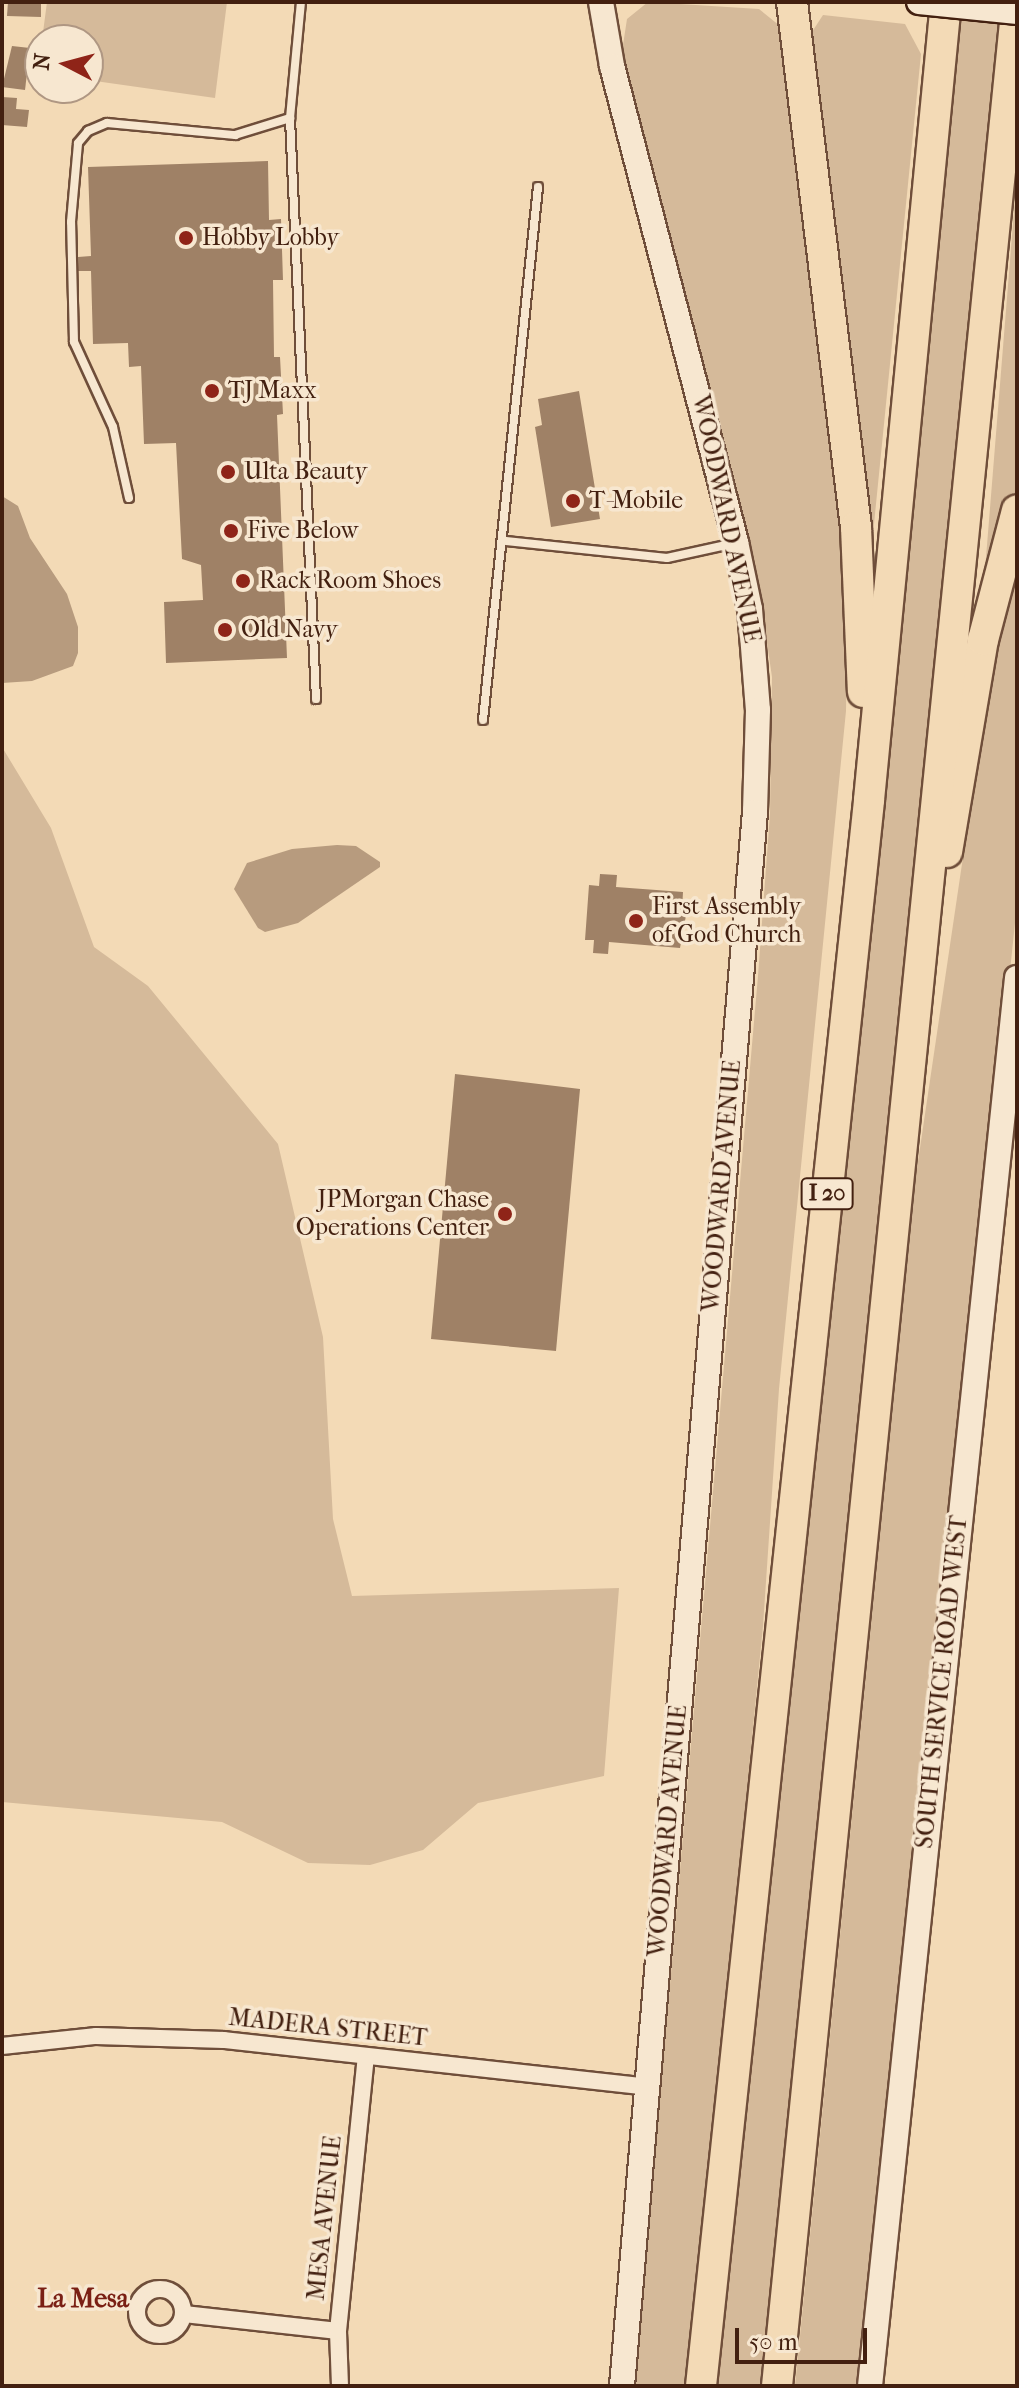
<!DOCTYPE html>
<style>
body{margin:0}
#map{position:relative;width:1019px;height:2388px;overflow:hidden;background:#f3dab6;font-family:"IM FELL French Canon",serif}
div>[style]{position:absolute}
.green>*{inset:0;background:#d5ba9a}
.water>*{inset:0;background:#b79b7e}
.building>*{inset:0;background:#9f8166}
.roads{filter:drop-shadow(2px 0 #6f4e3a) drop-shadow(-2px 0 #6f4e3a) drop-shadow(0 2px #6f4e3a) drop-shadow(0 -2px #6f4e3a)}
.service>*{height:8px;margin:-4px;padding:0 4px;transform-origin:4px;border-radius:4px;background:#f7e7d0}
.minor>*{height:16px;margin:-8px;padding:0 8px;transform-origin:8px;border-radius:8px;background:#f7e7d0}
.minor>.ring{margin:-8px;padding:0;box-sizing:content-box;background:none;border:16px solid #f7e7d0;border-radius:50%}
.secondary>*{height:24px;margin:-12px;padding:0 12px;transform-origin:12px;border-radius:12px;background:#f7e7d0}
.motorway>*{height:30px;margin:-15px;padding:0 15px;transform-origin:15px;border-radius:15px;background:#f3dab6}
.bridges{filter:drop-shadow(2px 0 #432010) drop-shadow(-2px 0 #432010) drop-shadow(0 2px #432010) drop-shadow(0 -2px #432010)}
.secondary-bridge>*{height:24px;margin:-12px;padding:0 12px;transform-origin:12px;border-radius:12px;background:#f7e7d0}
.dots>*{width:22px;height:22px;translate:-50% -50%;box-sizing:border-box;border:4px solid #f7e7d0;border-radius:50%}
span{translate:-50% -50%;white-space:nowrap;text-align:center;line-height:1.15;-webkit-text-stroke:7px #f7e7d0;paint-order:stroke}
.shield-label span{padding:2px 6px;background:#f7e7d0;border:2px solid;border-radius:6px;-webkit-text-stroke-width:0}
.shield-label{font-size:22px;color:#432010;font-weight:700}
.poi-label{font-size:24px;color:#432010}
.left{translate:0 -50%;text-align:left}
.right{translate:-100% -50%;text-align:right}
.street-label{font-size:24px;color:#432010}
.neighbourhood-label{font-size:26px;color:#7a1f14;font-weight:700}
.frame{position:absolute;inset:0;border:4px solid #432010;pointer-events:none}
.north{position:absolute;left:24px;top:24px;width:80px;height:80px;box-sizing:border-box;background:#f7e7d0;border:2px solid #af9783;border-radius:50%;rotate:276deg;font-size:22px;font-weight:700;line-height:32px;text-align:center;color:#432010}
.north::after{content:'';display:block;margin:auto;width:28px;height:36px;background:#8f2418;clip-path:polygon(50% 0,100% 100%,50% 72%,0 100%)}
.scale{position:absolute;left:735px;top:2328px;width:132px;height:36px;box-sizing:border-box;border:4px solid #432010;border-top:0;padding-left:10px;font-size:24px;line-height:28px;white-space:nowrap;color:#432010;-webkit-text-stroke:6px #f7e7d0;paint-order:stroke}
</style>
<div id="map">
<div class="green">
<i style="clip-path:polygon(47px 2px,227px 2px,215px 98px,88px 80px,88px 40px,42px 40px)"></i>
<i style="clip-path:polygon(648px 2px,759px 9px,780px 26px,814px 287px,844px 566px,847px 650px,846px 711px,779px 1389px,763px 1626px,688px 2386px,635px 2386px,758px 976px,770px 814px,772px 677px,755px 561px,621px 58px,627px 19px)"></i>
<i style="clip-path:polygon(957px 2px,1003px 2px,764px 2386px,718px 2386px)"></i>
<i style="clip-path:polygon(823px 15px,905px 24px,921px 54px,869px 574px,810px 35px)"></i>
<i style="clip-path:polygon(1017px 174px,1017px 489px,989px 571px,985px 570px)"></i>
<i style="clip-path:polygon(1017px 552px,1017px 904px,862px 2386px,795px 2386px,916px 1175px,996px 634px)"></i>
<i style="clip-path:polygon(2px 747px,51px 828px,94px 947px,148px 986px,278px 1144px,323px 1337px,333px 1519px,352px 1596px,619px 1588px,604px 1776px,478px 1803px,423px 1850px,370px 1865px,308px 1863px,222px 1822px,2px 1802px)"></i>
</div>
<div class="water">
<i style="clip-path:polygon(2px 496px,18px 506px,30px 538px,67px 594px,78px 627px,78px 653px,73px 666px,32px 681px,2px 683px)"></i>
<i style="clip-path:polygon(337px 845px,356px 846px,380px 862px,380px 867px,298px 923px,265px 932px,258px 928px,234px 889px,247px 863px,292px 849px)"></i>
</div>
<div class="building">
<i style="clip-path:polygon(8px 2px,41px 2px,41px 17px,7px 16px)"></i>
<i style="clip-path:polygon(12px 46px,30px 48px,25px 90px,2px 87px)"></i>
<i style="clip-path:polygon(2px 97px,17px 98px,16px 109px,29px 110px,27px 127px,2px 125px)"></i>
<i style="clip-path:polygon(268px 161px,269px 220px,281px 219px,283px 280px,273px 280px,274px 357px,280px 357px,283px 414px,277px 415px,287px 658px,166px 663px,164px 602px,203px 600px,201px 565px,182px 559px,176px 443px,144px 444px,141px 366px,129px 367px,128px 343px,93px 344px,91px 271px,78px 271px,78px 257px,91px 256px,88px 167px)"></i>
<i style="clip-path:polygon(579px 391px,600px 519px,551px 527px,535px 427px,542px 425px,538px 399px)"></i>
<i style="clip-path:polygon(600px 874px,617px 875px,616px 887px,683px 892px,682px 910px,687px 910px,680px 948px,609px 942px,608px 954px,593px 953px,594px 940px,585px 940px,589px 885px,599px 886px)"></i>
<i style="clip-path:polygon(455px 1074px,580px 1089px,556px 1351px,431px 1339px)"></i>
</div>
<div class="roads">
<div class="service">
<i style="left:290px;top:118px;width:582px;rotate:87.44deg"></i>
<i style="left:129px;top:498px;width:73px;rotate:-102.7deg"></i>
<i style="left:113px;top:427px;width:94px;rotate:-114.6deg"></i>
<i style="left:74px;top:342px;width:120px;rotate:-91.4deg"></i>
<i style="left:71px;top:222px;width:79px;rotate:-84.9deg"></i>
<i style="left:78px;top:143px;width:16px;rotate:-50deg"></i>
<i style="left:88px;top:131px;width:21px;rotate:-23deg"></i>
<i style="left:107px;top:123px;width:129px;rotate:5.4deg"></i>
<i style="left:235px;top:135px;width:58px;rotate:-17.2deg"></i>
<i style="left:290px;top:118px;width:117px;rotate:-84.6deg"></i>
<i style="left:506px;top:541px;width:162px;rotate:6deg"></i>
<i style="left:667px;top:558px;width:70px;rotate:-12.4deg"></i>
<i style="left:483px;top:720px;width:536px;rotate:-84.11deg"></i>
</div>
<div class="minor">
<i style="left:2px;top:2046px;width:95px;rotate:-6.1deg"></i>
<i style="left:96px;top:2036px;width:128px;rotate:1.8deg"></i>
<i style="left:224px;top:2040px;width:427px;rotate:6.3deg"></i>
<i class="ring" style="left:137px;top:2289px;width:30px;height:30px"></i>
<i style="left:184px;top:2314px;width:155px;rotate:6.3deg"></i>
<i style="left:340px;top:2386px;width:55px;rotate:-92.1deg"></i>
<i style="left:338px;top:2331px;width:276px;rotate:-84.2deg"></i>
</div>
<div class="secondary">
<i style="left:601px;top:2px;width:65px;rotate:80.2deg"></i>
<i style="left:612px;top:66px;width:492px;rotate:75.4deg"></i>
<i style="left:736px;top:542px;width:68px;rotate:78.2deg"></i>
<i style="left:750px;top:609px;width:101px;rotate:85.5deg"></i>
<i style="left:758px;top:710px;width:102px;rotate:91.7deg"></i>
<i style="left:755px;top:812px;width:1580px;rotate:94.83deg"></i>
<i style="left:870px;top:2386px;width:1416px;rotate:-84.04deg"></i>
</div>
<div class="motorway">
<i style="left:792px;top:2px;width:529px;rotate:83.05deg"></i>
<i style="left:856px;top:527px;width:165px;rotate:87.6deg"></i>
<i style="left:947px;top:852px;width:215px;rotate:-80.4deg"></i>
<i style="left:983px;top:640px;width:134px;rotate:-75.3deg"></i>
<i style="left:701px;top:2386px;width:1595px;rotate:-83.95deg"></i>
<i style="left:869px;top:800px;width:802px;rotate:-84.49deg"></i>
<i style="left:777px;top:2386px;width:2396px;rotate:-84.25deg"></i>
</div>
</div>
<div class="bridges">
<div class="secondary-bridge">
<i style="left:919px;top:2px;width:99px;rotate:5.8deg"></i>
</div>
</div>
<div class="dots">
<i style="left:186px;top:238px;background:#8f2418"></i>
<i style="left:212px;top:391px;background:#8f2418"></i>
<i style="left:228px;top:472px;background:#8f2418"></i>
<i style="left:573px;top:501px;background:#8f2418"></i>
<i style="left:231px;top:531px;background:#8f2418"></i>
<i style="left:243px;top:581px;background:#8f2418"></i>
<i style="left:225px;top:630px;background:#8f2418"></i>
<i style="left:636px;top:921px;background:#8f2418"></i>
<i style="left:505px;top:1214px;background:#8f2418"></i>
</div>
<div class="shield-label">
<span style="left:827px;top:1194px">I 20</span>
</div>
<div class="poi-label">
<span class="left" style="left:202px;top:238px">Hobby Lobby</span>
<span class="left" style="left:228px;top:391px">TJ Maxx</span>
<span class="left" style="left:244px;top:472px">Ulta Beauty</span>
<span class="left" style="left:589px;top:501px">T-Mobile</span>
<span class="left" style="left:247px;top:531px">Five Below</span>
<span class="left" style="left:259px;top:581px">Rack Room Shoes</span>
<span class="left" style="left:241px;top:630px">Old Navy</span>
<span class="left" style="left:652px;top:921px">First Assembly<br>of God Church</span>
<span class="right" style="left:489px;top:1214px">JPMorgan Chase<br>Operations Center</span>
</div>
<div class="street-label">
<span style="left:726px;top:519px;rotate:78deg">WOODWARD AVENUE</span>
<span style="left:722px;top:1186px;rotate:-85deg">WOODWARD AVENUE</span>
<span style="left:942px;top:1682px;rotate:-84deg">SOUTH SERVICE ROAD WEST</span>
<span style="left:668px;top:1831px;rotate:-85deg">WOODWARD AVENUE</span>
<span style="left:328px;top:2028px;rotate:6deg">MADERA STREET</span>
<span style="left:325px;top:2218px;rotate:-84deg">MESA AVENUE</span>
</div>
<div class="neighbourhood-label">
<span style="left:83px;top:2299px">La Mesa</span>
</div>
<div class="frame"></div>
<div class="north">N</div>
<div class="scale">50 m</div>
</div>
